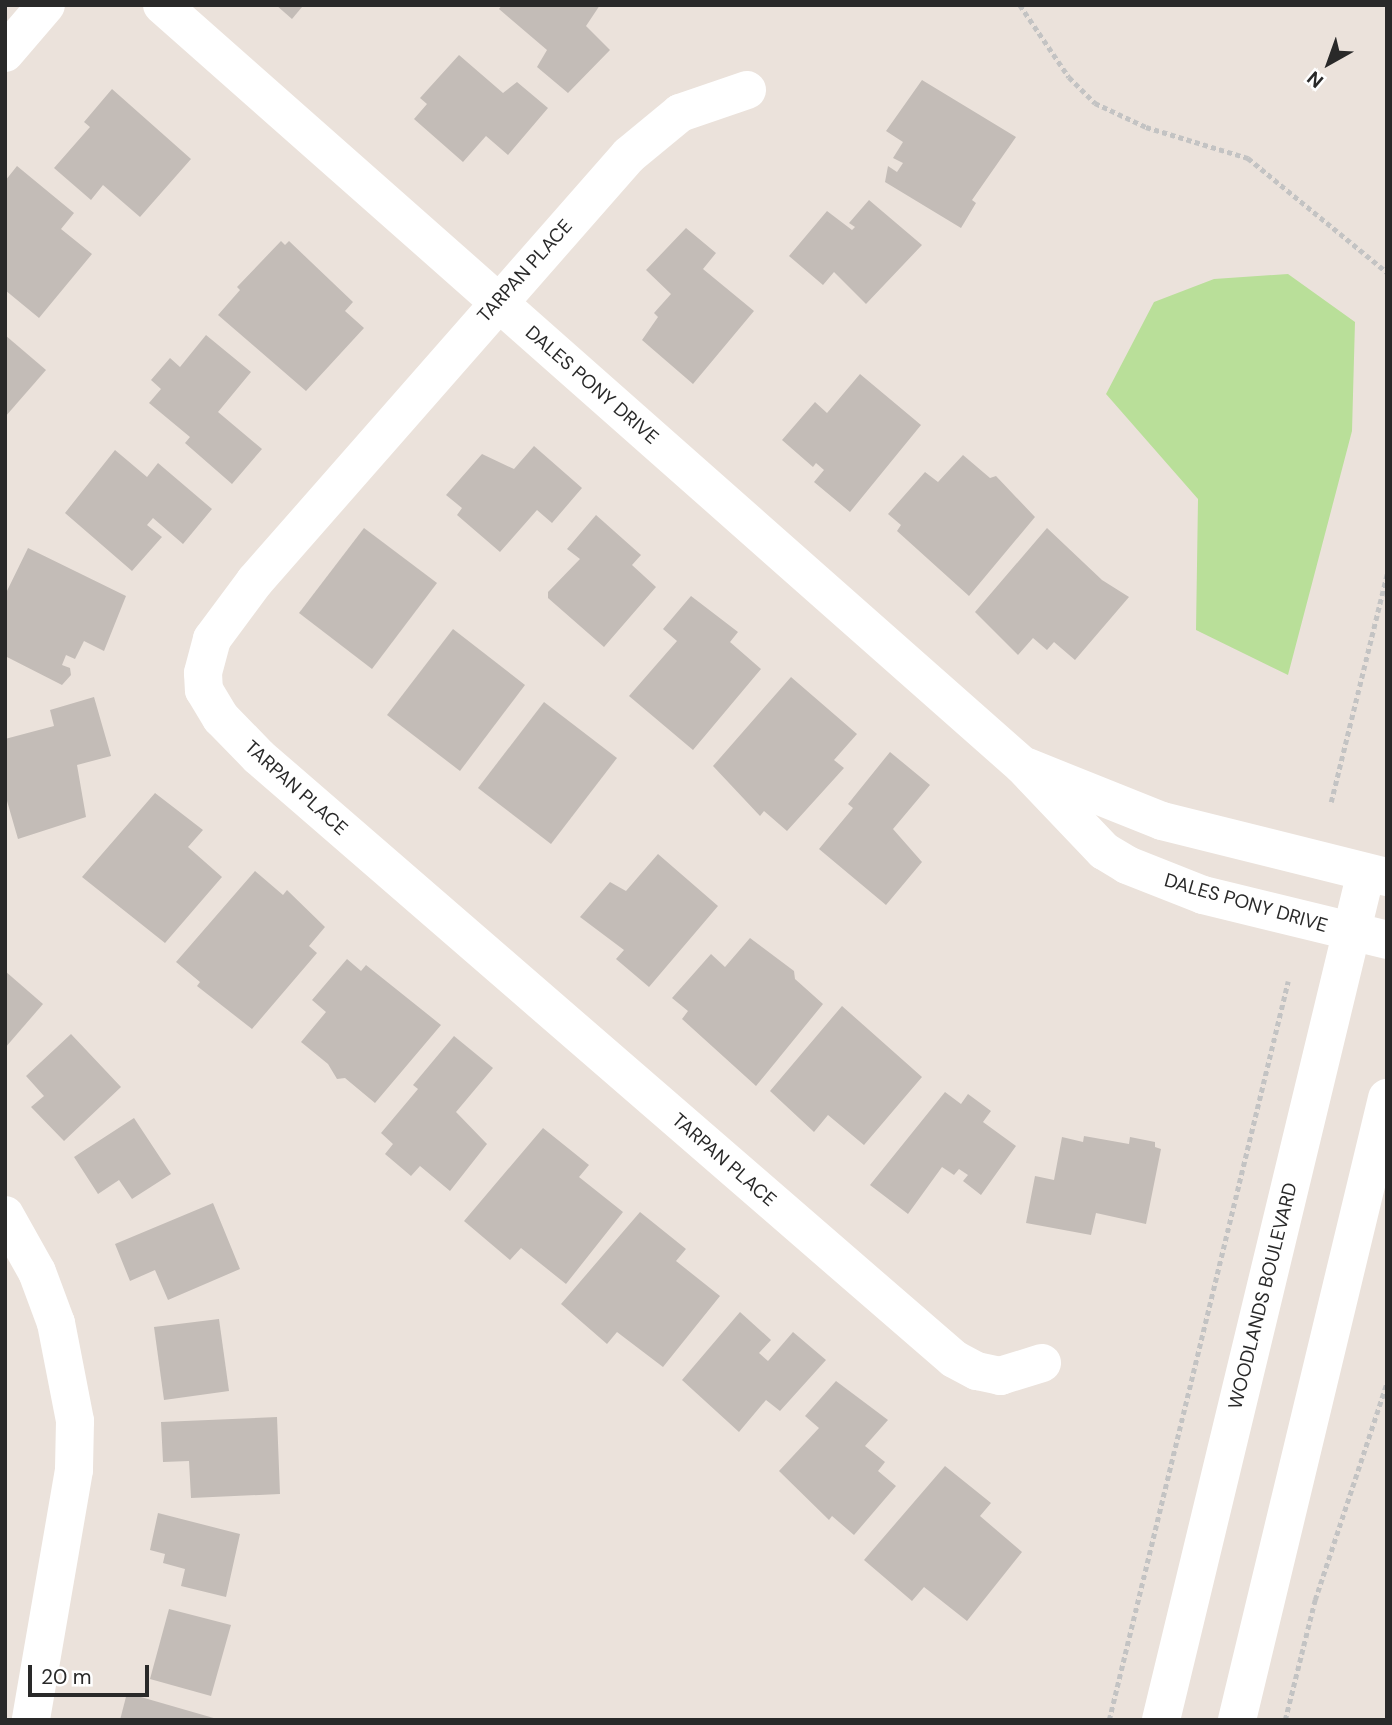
<!DOCTYPE html>
<style>
body{margin:0}
#map{position:relative;width:1392px;height:1725px;overflow:hidden;background:#ebe2db;font-family:"DM Sans",sans-serif}
div>[style]{position:absolute}
.green>*{inset:0;background:#b9df99}
.building>*{inset:0;background:#c3bcb7}
.path>*{height:4.5px;margin-top:-2.25px;transform-origin:0;background:repeating-linear-gradient(90deg,#c3c3c3 0 5px,transparent 0 8.5px)}
.minor>*{height:38px;margin:-19px;padding:0 19px;transform-origin:19px;border-radius:19px;background:#fff}
span{translate:-50% -50%;white-space:nowrap;text-align:center;line-height:1.15;-webkit-text-stroke:5px #fff;paint-order:stroke}
.street-label{font-size:19px;color:#292929}
.frame{position:absolute;inset:0;border:7px solid #292929;pointer-events:none}
.north{position:absolute;left:1294px;top:28px;width:70px;height:70px;-webkit-text-stroke:5px #fff;paint-order:stroke;rotate:220deg;font-size:19px;font-weight:700;line-height:28px;text-align:center;color:#292929}
.north::after{content:'';display:block;margin:auto;width:24px;height:32px;background:#292929;clip-path:polygon(50% 0,100% 100%,50% 72%,0 100%)}
.scale{position:absolute;left:28px;top:1665px;width:121px;height:32px;box-sizing:border-box;border:4px solid #292929;border-top:0;padding-left:9px;font-size:21px;line-height:24px;white-space:nowrap;color:#292929;-webkit-text-stroke:5px #fff;paint-order:stroke}
</style>
<div id="map">
<div class="green">
<i style="clip-path:polygon(1288px 274px,1355px 322px,1352px 431px,1288px 675px,1196px 630px,1198px 499px,1106px 394px,1154px 302px,1214px 279px)"></i>
</div>
<div class="building">
<i style="clip-path:polygon(276px 5px,300px 5px,302px 7px,292px 19px)"></i>
<i style="clip-path:polygon(502px 5px,600px 5px,586px 26px,610px 50px,568px 93px,537px 67px,547px 50px,499px 9px)"></i>
<i style="clip-path:polygon(459px 55px,503px 93px,517px 82px,548px 108px,508px 155px,486px 136px,463px 162px,414px 119px,427px 104px,420px 98px)"></i>
<i style="clip-path:polygon(922px 80px,1016px 137px,972px 200px,976px 203px,961px 228px,885px 182px,888px 166px,897px 172px,903px 163px,893px 158px,903px 142px,886px 131px)"></i>
<i style="clip-path:polygon(112px 89px,191px 159px,140px 217px,103px 185px,91px 200px,54px 168px,90px 127px,84px 122px)"></i>
<i style="clip-path:polygon(17px 166px,74px 213px,61px 229px,92px 254px,39px 318px,5px 290px,5px 181px)"></i>
<i style="clip-path:polygon(869px 200px,922px 245px,866px 304px,834px 272px,823px 285px,789px 256px,827px 211px,852px 230px,855px 227px,849px 223px)"></i>
<i style="clip-path:polygon(686px 228px,716px 253px,703px 269px,754px 311px,693px 384px,642px 340px,658px 317px,654px 313px,671px 294px,646px 270px)"></i>
<i style="clip-path:polygon(281px 241px,285px 245px,289px 241px,353px 302px,345px 311px,364px 328px,306px 391px,218px 315px,240px 290px,237px 287px)"></i>
<i style="clip-path:polygon(5px 335px,46px 370px,5px 417px)"></i>
<i style="clip-path:polygon(206px 335px,251px 372px,218px 412px,262px 449px,232px 484px,185px 443px,190px 437px,149px 403px,161px 389px,151px 380px,170px 358px,180px 367px)"></i>
<i style="clip-path:polygon(860px 374px,921px 425px,850px 512px,814px 482px,824px 470px,816px 463px,813px 467px,782px 440px,815px 402px,827px 413px)"></i>
<i style="clip-path:polygon(534px 446px,582px 488px,552px 523px,537px 510px,500px 552px,457px 515px,462px 508px,446px 495px,482px 454px,514px 469px)"></i>
<i style="clip-path:polygon(115px 450px,147px 477px,158px 463px,212px 509px,183px 544px,153px 518px,147px 525px,162px 537px,132px 571px,65px 513px)"></i>
<i style="clip-path:polygon(963px 455px,990px 478px,996px 476px,1035px 517px,969px 596px,897px 531px,901px 525px,888px 514px,925px 472px,938px 482px)"></i>
<i style="clip-path:polygon(596px 515px,641px 555px,632px 565px,656px 587px,604px 647px,548px 598px,548px 592px,580px 559px,567px 549px)"></i>
<i style="clip-path:polygon(364px 528px,437px 583px,372px 669px,299px 613px)"></i>
<i style="clip-path:polygon(1047px 528px,1102px 580px,1129px 597px,1075px 660px,1054px 642px,1047px 650px,1033px 638px,1018px 655px,975px 612px)"></i>
<i style="clip-path:polygon(28px 548px,126px 596px,104px 651px,84px 641px,75px 659px,66px 655px,62px 665px,70px 668px,71px 675px,62px 685px,5px 656px,5px 595px)"></i>
<i style="clip-path:polygon(691px 596px,738px 632px,730px 642px,761px 669px,693px 750px,629px 696px,677px 641px,663px 629px)"></i>
<i style="clip-path:polygon(453px 629px,525px 685px,460px 771px,387px 715px)"></i>
<i style="clip-path:polygon(791px 677px,857px 734px,834px 760px,844px 768px,787px 831px,764px 811px,760px 816px,713px 766px)"></i>
<i style="clip-path:polygon(94px 697px,111px 756px,77px 765px,86px 817px,18px 839px,5px 794px,5px 739px,54px 726px,50px 710px)"></i>
<i style="clip-path:polygon(544px 702px,617px 758px,551px 844px,478px 788px)"></i>
<i style="clip-path:polygon(890px 752px,930px 785px,893px 829px,922px 862px,886px 905px,819px 849px,853px 808px,848px 804px)"></i>
<i style="clip-path:polygon(155px 793px,203px 830px,188px 847px,222px 877px,165px 943px,82px 877px)"></i>
<i style="clip-path:polygon(658px 854px,718px 906px,649px 987px,616px 959px,624px 950px,580px 917px,610px 882px,626px 891px)"></i>
<i style="clip-path:polygon(255px 871px,283px 895px,287px 890px,325px 927px,309px 946px,317px 953px,252px 1029px,197px 986px,200px 982px,176px 962px)"></i>
<i style="clip-path:polygon(750px 938px,794px 971px,795px 979px,823px 1004px,756px 1086px,682px 1019px,688px 1011px,672px 998px,711px 954px,725px 967px)"></i>
<i style="clip-path:polygon(347px 959px,361px 971px,366px 965px,441px 1025px,375px 1103px,345px 1078px,337px 1079px,328px 1064px,301px 1042px,326px 1012px,312px 1000px)"></i>
<i style="clip-path:polygon(5px 971px,43px 1004px,5px 1048px)"></i>
<i style="clip-path:polygon(842px 1006px,922px 1077px,864px 1145px,828px 1115px,814px 1132px,770px 1091px)"></i>
<i style="clip-path:polygon(71px 1034px,121px 1087px,64px 1141px,31px 1107px,44px 1096px,26px 1076px)"></i>
<i style="clip-path:polygon(454px 1036px,493px 1068px,456px 1112px,487px 1144px,450px 1191px,420px 1166px,411px 1176px,385px 1154px,393px 1144px,381px 1133px,418px 1089px,413px 1085px)"></i>
<i style="clip-path:polygon(945px 1092px,961px 1104px,968px 1094px,991px 1111px,983px 1122px,1016px 1146px,981px 1195px,963px 1181px,968px 1175px,959px 1169px,954px 1175px,942px 1167px,908px 1214px,870px 1185px)"></i>
<i style="clip-path:polygon(134px 1118px,171px 1174px,132px 1199px,119px 1180px,98px 1194px,74px 1157px)"></i>
<i style="clip-path:polygon(543px 1128px,589px 1165px,579px 1177px,623px 1212px,566px 1284px,521px 1248px,510px 1260px,464px 1221px)"></i>
<i style="clip-path:polygon(1084px 1136px,1129px 1144px,1130px 1137px,1155px 1142px,1155px 1147px,1161px 1149px,1146px 1224px,1096px 1213px,1091px 1235px,1026px 1223px,1035px 1176px,1054px 1180px,1062px 1137px,1083px 1142px)"></i>
<i style="clip-path:polygon(213px 1203px,240px 1269px,168px 1300px,155px 1270px,130px 1281px,115px 1244px)"></i>
<i style="clip-path:polygon(640px 1212px,686px 1249px,676px 1261px,720px 1296px,663px 1367px,617px 1332px,607px 1344px,561px 1304px)"></i>
<i style="clip-path:polygon(740px 1312px,771px 1340px,759px 1353px,768px 1361px,793px 1332px,826px 1360px,780px 1411px,766px 1400px,739px 1432px,682px 1380px)"></i>
<i style="clip-path:polygon(219px 1319px,229px 1391px,164px 1400px,154px 1327px)"></i>
<i style="clip-path:polygon(836px 1381px,888px 1420px,865px 1446px,885px 1462px,878px 1471px,896px 1486px,854px 1535px,832px 1516px,829px 1520px,779px 1471px,819px 1428px,805px 1416px)"></i>
<i style="clip-path:polygon(277px 1417px,280px 1494px,191px 1498px,189px 1461px,163px 1462px,161px 1422px)"></i>
<i style="clip-path:polygon(945px 1466px,991px 1503px,980px 1516px,1022px 1552px,967px 1621px,924px 1587px,912px 1601px,864px 1560px)"></i>
<i style="clip-path:polygon(158px 1513px,240px 1534px,226px 1597px,181px 1586px,185px 1569px,163px 1563px,165px 1554px,150px 1550px)"></i>
<i style="clip-path:polygon(169px 1609px,231px 1625px,211px 1696px,150px 1679px)"></i>
<i style="clip-path:polygon(127px 1693px,217px 1719px,217px 1720px,120px 1720px)"></i>
</div>
<div class="path">
<i style="left:1020px;top:5px;width:87px;rotate:55.8deg"></i>
<i style="left:1069px;top:77px;width:37px;rotate:45deg"></i>
<i style="left:1095px;top:103px;width:56px;rotate:25.2deg"></i>
<i style="left:1146px;top:127px;width:107px;rotate:16.9deg"></i>
<i style="left:1248px;top:158px;width:180px;rotate:39.4deg"></i>
<i style="left:766px;top:7px;width:2px;rotate:-90deg"></i>
<i style="left:1331px;top:802px;width:235px;rotate:-76.2deg"></i>
<i style="left:1109px;top:1720px;width:760px;rotate:-76.38deg"></i>
<i style="left:1285px;top:1720px;width:124px;rotate:-76deg"></i>
<i style="left:1315px;top:1600px;width:230px;rotate:-71.7deg"></i>
</div>
<div class="minor">
<i style="left:162px;top:5px;width:1148px;rotate:41.47deg"></i>
<i style="left:1022px;top:765px;width:119px;rotate:46.4deg"></i>
<i style="left:1104px;top:851px;width:27px;rotate:31deg"></i>
<i style="left:1127px;top:865px;width:82px;rotate:21.5deg"></i>
<i style="left:1203px;top:895px;width:189px;rotate:13.7deg"></i>
<i style="left:5px;top:53px;width:63px;rotate:-49.5deg"></i>
<i style="left:747px;top:90px;width:71px;rotate:161.1deg"></i>
<i style="left:680px;top:113px;width:66px;rotate:140.5deg"></i>
<i style="left:629px;top:155px;width:567px;rotate:131.28deg"></i>
<i style="left:255px;top:581px;width:72px;rotate:126.6deg"></i>
<i style="left:212px;top:639px;width:35px;rotate:105deg"></i>
<i style="left:203px;top:673px;width:17px;rotate:87deg"></i>
<i style="left:204px;top:690px;width:33px;rotate:59deg"></i>
<i style="left:221px;top:718px;width:54px;rotate:45.7deg"></i>
<i style="left:259px;top:757px;width:919px;rotate:40.9deg"></i>
<i style="left:954px;top:1359px;width:26px;rotate:28deg"></i>
<i style="left:977px;top:1371px;width:24px;rotate:12deg"></i>
<i style="left:1000px;top:1376px;width:44px;rotate:-17.2deg"></i>
<i style="left:1027px;top:767px;width:145px;rotate:21.8deg"></i>
<i style="left:1162px;top:821px;width:232px;rotate:14deg"></i>
<i style="left:5px;top:1215px;width:65px;rotate:60.7deg"></i>
<i style="left:37px;top:1272px;width:54px;rotate:69.6deg"></i>
<i style="left:56px;top:1323px;width:100px;rotate:79deg"></i>
<i style="left:75px;top:1421px;width:49px;rotate:91.2deg"></i>
<i style="left:74px;top:1470px;width:254px;rotate:99.8deg"></i>
<i style="left:1161px;top:1720px;width:872px;rotate:-76.41deg"></i>
<i style="left:1237px;top:1720px;width:640px;rotate:-76.44deg"></i>
</div>
<div class="street-label">
<span style="left:525px;top:271px;rotate:-48deg">TARPAN PLACE</span>
<span style="left:592px;top:385px;rotate:41deg">DALES PONY DRIVE</span>
<span style="left:296px;top:788px;rotate:42deg">TARPAN PLACE</span>
<span style="left:1246px;top:903px;rotate:16deg">DALES PONY DRIVE</span>
<span style="left:724px;top:1160px;rotate:41deg">TARPAN PLACE</span>
<span style="left:1263px;top:1296px;rotate:-76deg">WOODLANDS BOULEVARD</span>
</div>
<div class="frame"></div>
<div class="north">N</div>
<div class="scale">20 m</div>
</div>
